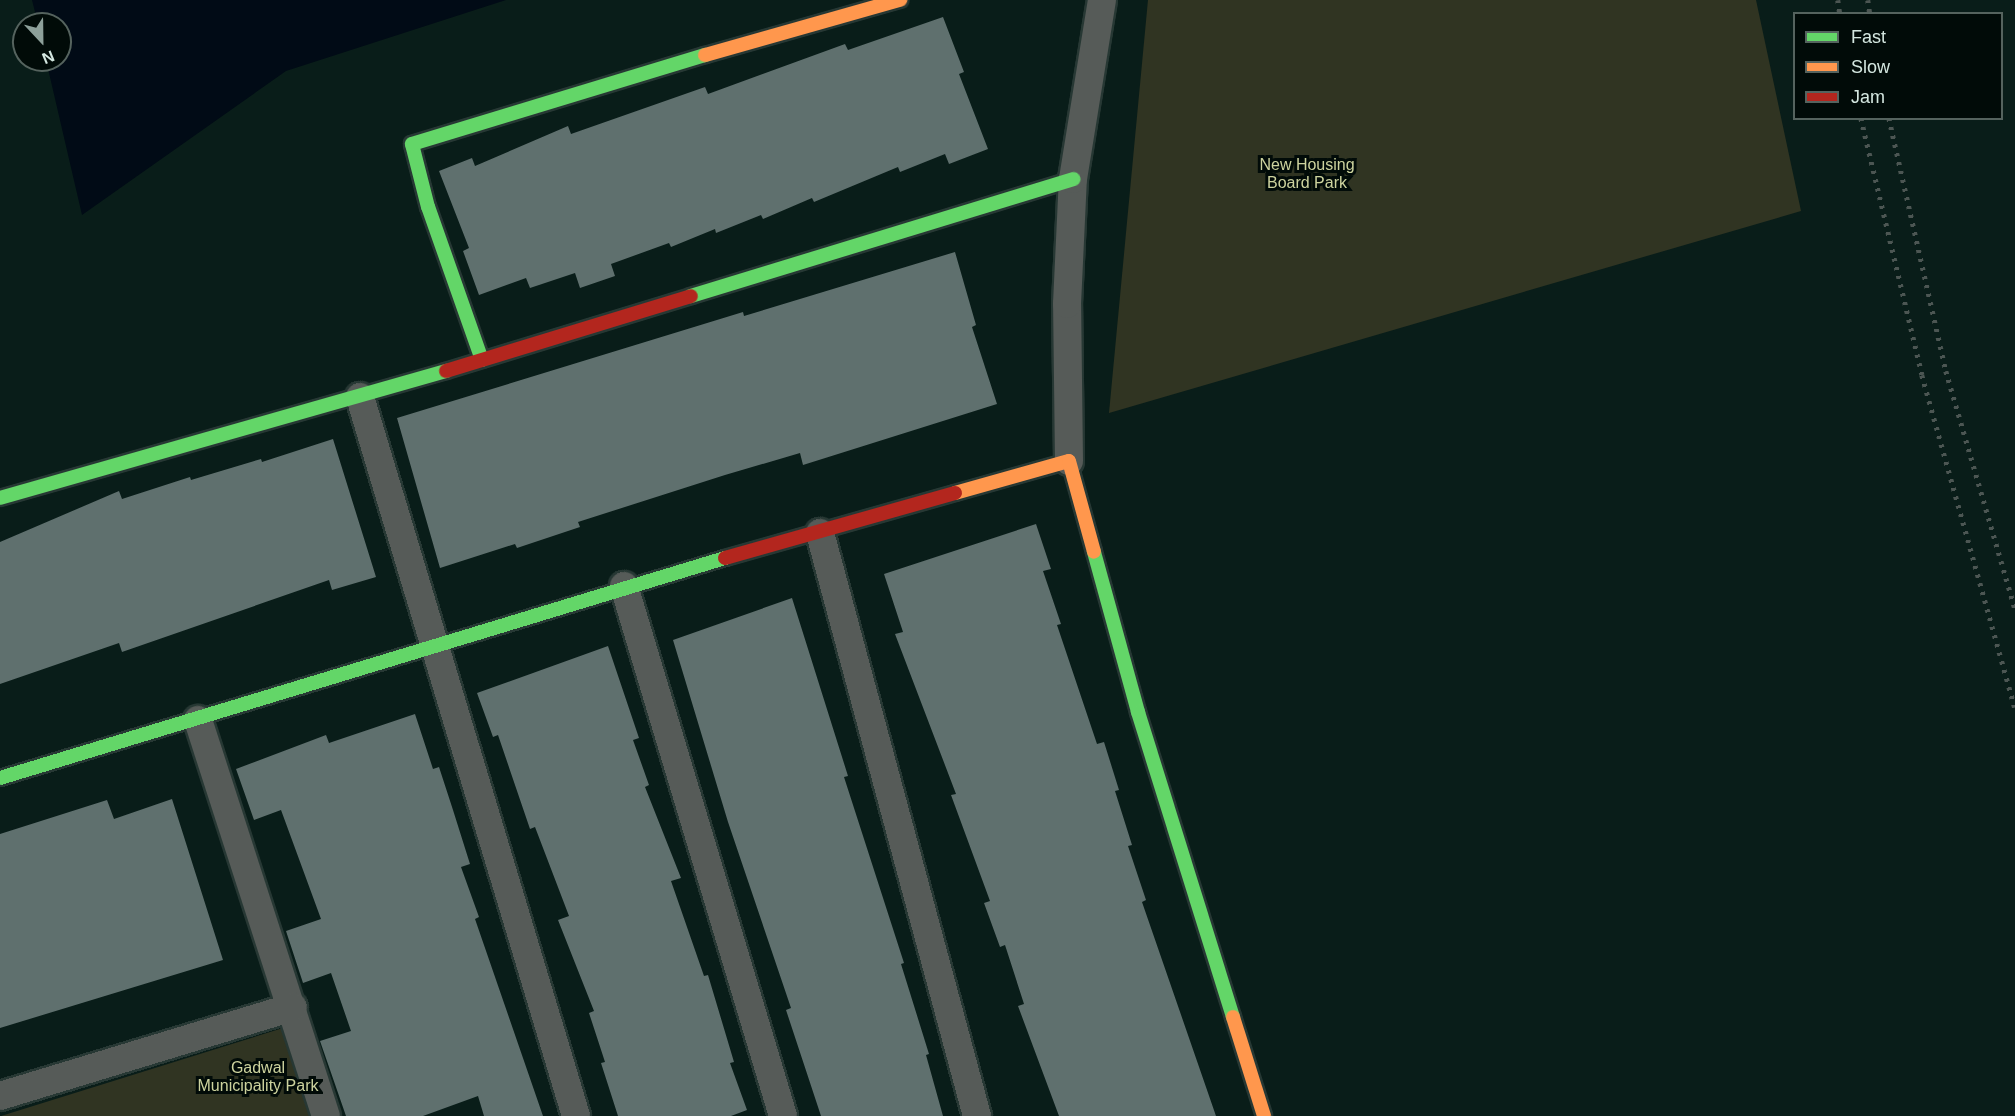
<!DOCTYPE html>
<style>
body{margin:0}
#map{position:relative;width:2015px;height:1116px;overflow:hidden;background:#091d19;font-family:Arial,sans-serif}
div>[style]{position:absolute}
.green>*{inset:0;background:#303422}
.water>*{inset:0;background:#010b16}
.building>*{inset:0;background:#5f706e}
.roads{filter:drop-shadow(2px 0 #273834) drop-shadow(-2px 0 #273834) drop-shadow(0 2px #273834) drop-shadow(0 -2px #273834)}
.street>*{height:28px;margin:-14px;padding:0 14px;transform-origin:14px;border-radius:14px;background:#565b58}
.fast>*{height:14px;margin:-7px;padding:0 7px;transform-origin:7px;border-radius:7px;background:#63d668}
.slow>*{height:14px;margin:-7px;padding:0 7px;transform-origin:7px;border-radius:7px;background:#ff974d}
.jam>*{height:14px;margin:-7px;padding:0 7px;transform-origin:7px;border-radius:7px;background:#b3261e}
.rail>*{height:4.5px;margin-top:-2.25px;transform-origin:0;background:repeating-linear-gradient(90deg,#4c5653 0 3px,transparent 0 9px)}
span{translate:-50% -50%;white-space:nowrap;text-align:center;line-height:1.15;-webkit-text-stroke:6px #010b08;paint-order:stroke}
.park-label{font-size:16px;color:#cdd39e}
.legend{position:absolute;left:1793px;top:12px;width:210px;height:108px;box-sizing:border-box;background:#010b08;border:2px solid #55635e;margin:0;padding:8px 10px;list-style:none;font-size:18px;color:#d4e7e0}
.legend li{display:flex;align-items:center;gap:12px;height:30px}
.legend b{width:30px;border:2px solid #55635e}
.north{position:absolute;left:12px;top:12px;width:60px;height:60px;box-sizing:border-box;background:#010b08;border:2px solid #55635e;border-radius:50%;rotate:158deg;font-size:16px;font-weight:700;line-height:24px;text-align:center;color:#d4e7e0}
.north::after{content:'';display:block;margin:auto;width:21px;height:27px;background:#8da09a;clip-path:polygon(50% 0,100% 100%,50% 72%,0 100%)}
</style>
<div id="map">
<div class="green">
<i style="clip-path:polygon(1148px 0,1756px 0,1801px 211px,1109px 413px)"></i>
<i style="clip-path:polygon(283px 1028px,311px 1116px,1px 1116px)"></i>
</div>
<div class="water">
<i style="clip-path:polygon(32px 0,506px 0,286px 71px,82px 215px,46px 60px,60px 60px,60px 24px,38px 24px)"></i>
</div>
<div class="building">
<i style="clip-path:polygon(943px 17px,964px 72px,959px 74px,988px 149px,949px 164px,945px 154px,900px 172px,898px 167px,814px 202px,812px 198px,763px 219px,761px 215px,716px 233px,715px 229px,671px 247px,669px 243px,611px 264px,615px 276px,580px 288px,575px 273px,530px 288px,526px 278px,479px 295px,463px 251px,469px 248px,439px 171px,472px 158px,475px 166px,568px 126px,571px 134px,705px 87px,708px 94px,845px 44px,848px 50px)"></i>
<i style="clip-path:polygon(955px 252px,976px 325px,972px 327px,997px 404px,803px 465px,800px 453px,725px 475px,578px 522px,580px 527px,517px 548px,515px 544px,440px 568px,397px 418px,743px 312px,744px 316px)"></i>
<i style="clip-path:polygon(333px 439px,376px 577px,332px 590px,329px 580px,122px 652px,119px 643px,0 684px,0 542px,119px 491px,122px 499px,190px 477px,191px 480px,261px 459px,262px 462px)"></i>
<i style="clip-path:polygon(1036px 524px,1051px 569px,1043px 571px,1061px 624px,1057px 625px,1097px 744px,1104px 742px,1119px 790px,1115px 791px,1132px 845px,1128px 846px,1146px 900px,1142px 902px,1216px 1116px,1059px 1116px,1018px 1006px,1024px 1004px,1005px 945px,1000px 947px,984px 903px,990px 901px,951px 795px,956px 794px,895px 634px,903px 632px,884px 574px)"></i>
<i style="clip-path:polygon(792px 598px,848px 776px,844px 777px,904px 963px,901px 964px,929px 1054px,926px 1055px,943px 1116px,821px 1116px,786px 1010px,791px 1008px,728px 822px,673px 640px)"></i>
<i style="clip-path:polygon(608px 646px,639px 738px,633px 740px,649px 785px,645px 787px,681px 878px,671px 881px,704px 976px,708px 975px,734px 1062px,730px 1063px,747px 1110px,731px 1116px,618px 1116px,601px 1063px,605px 1062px,589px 1013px,594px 1011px,558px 920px,569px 916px,535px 827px,530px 829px,498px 735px,493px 737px,477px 693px)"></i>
<i style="clip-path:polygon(415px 714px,433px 769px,439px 767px,453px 810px,470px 864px,461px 867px,479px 917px,475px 919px,543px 1116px,484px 1116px,478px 1096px,423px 1116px,346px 1116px,320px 1041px,351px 1031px,331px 973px,303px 983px,286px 931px,321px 919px,281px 810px,254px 820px,236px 769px,326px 735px,329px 743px)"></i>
<i style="clip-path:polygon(172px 799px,223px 960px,0 1028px,0 834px,107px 800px,114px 819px)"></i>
</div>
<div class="roads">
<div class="street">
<i style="left:360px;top:397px;width:751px;rotate:73.28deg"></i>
<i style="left:1069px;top:461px;width:157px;rotate:-90.7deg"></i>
<i style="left:1067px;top:304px;width:125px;rotate:-87.3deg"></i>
<i style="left:1073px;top:179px;width:181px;rotate:-80.8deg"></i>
<i style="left:820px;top:533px;width:604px;rotate:74.93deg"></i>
<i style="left:624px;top:586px;width:553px;rotate:73.3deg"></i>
<i style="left:198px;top:720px;width:416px;rotate:72.1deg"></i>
<i style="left:0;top:1096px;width:306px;rotate:-16.9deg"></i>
</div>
<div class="fast">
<i style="left:691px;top:296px;width:400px;rotate:-17deg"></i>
<i style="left:482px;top:360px;width:162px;rotate:-109.4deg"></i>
<i style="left:428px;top:207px;width:65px;rotate:-104.3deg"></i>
<i style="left:412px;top:144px;width:306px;rotate:-16.9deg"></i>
<i style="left:0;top:498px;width:464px;rotate:-15.9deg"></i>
<i style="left:1094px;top:552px;width:166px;rotate:74.6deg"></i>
<i style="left:1138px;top:712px;width:319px;rotate:72.7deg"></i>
<i style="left:0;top:778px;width:758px;rotate:-16.88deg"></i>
</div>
<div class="slow">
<i style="left:705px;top:55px;width:203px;rotate:-15.8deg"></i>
<i style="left:955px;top:493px;width:118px;rotate:-15.7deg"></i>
<i style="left:1069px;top:461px;width:94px;rotate:74.6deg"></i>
<i style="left:1233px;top:1017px;width:104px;rotate:72.6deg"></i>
</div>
<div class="jam">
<i style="left:446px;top:371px;width:256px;rotate:-17deg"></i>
<i style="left:725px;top:558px;width:239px;rotate:-15.8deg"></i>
</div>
</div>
<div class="rail">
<i style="left:1838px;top:0;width:14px;rotate:82deg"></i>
<i style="left:1868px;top:0;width:14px;rotate:82deg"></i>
<i style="left:1861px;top:118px;width:264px;rotate:76.6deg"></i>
<i style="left:1922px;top:375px;width:345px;rotate:74.4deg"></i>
<i style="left:1889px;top:118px;width:259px;rotate:77.3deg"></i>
<i style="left:1946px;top:371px;width:248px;rotate:73.8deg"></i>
</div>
<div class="park-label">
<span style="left:1307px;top:174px">New Housing<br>Board Park</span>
<span style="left:258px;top:1077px">Gadwal<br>Municipality Park</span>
</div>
<ul class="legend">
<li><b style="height:8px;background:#63d668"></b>Fast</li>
<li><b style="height:8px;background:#ff974d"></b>Slow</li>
<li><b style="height:8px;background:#b3261e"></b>Jam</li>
</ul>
<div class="north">N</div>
</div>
